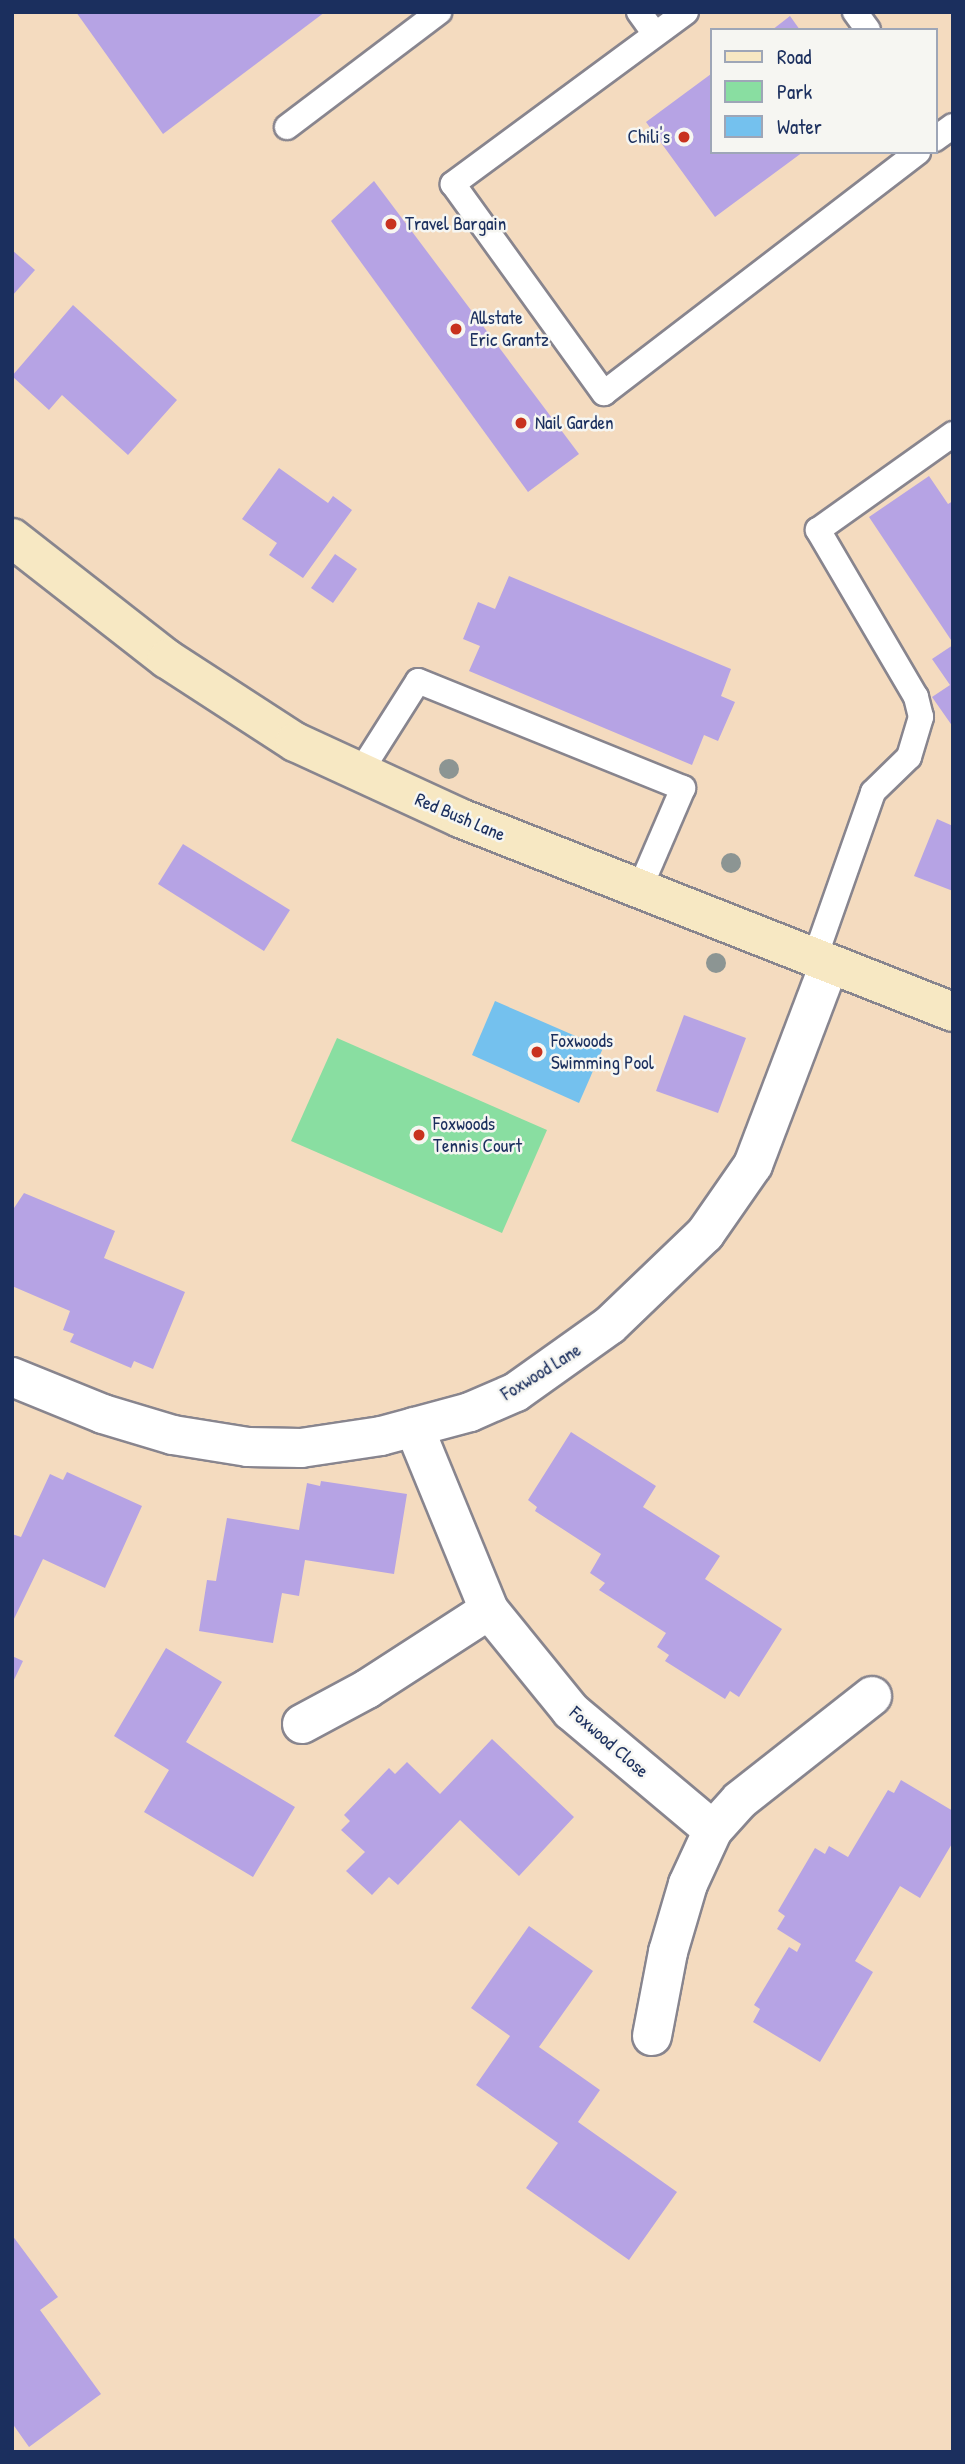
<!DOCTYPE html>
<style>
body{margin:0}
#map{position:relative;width:965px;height:2464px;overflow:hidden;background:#f4dbbf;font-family:"Patrick Hand",sans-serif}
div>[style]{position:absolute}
.green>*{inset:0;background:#89dea1}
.water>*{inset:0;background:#74c1ee}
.building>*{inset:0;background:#b6a3e4}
.roads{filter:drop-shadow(2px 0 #88858e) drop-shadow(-2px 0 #88858e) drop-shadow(0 2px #88858e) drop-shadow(0 -2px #88858e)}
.lane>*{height:24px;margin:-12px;padding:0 12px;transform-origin:12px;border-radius:12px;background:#fff}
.street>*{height:38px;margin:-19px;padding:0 19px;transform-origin:19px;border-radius:19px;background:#fff}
.secondary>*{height:38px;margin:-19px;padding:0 19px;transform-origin:19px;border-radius:19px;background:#f7e8c3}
.trees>*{width:20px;height:20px;margin:-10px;border-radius:50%;background:#8c9593}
.dots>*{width:19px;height:19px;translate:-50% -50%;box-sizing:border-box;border:4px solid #f6f6f2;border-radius:50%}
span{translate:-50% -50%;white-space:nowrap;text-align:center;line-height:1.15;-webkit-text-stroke:5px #f6f6f2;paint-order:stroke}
.poi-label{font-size:19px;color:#1b2f5e}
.right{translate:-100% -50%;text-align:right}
.left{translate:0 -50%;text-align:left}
.street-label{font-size:19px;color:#1b2f5e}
.frame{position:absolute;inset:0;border:14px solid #1b2f5e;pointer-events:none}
.legend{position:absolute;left:710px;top:28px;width:228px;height:126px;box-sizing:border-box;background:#f6f6f2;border:2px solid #9ea6b7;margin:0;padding:9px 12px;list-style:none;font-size:21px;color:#1b2f5e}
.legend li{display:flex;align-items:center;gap:14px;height:35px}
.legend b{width:35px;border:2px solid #9ea6b7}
</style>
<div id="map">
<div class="green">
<i style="clip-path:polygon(337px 1038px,547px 1130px,502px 1233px,291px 1141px)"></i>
</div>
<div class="water">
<i style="clip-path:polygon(495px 1001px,603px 1048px,579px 1103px,472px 1055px)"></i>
</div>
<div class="building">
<i style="clip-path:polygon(76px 12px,325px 12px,163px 134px)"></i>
<i style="clip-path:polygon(790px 16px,800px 30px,772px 30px)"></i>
<i style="clip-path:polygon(711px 74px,711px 152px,803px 152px,715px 217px,646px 122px)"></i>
<i style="clip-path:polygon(374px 181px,579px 454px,528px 492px,331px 221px)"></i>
<i style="clip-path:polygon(12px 250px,35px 270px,12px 296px)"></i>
<i style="clip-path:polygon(73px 305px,177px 400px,128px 455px,62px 395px,49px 410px,12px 376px)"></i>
<i style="clip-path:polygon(279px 468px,328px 503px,333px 496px,352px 510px,303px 578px,269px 555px,277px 543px,242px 519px)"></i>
<i style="clip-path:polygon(929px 476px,948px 504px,953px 501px,953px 643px,869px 517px)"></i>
<i style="clip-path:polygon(335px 554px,357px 569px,333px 603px,311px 588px)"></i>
<i style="clip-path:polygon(509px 576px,731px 669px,721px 696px,735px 702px,718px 741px,704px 735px,692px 765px,469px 671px,480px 646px,463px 639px,478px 602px,495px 609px)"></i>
<i style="clip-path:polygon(953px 645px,953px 727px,932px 697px,950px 685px,932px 659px)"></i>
<i style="clip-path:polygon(937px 819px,953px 826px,953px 891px,914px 876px)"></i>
<i style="clip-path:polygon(183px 844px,290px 910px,264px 951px,158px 884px)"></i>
<i style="clip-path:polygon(684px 1015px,746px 1038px,718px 1113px,656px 1091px)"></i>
<i style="clip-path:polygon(24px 1193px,115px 1231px,104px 1258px,185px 1292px,153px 1369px,134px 1361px,131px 1368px,70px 1342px,74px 1334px,63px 1330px,70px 1311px,12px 1286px,12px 1211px)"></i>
<i style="clip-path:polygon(571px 1432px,656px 1486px,643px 1507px,720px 1556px,705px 1579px,782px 1629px,739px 1697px,730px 1691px,725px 1699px,665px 1661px,669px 1655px,657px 1647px,666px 1633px,599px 1590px,605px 1583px,590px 1573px,601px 1554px,535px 1511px,537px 1507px,528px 1500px)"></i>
<i style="clip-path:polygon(67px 1472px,142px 1506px,105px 1588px,43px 1559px,12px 1623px,12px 1534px,21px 1537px,50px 1474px,63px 1480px)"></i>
<i style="clip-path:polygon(321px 1481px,407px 1494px,394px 1574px,305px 1560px,299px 1596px,282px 1593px,273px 1643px,199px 1631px,207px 1580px,216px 1581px,227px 1518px,299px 1530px,307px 1483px,320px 1486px)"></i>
<i style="clip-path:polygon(166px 1648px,222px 1682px,186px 1742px,295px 1807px,253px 1877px,144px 1812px,169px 1770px,114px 1736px)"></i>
<i style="clip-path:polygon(12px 1656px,23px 1661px,12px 1684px)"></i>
<i style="clip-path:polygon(492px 1739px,574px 1817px,519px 1876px,460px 1820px,398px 1885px,389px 1877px,372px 1895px,346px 1871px,365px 1852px,341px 1830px,350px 1821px,344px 1815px,389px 1768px,395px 1774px,407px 1762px,440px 1794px)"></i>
<i style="clip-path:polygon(901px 1780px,953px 1811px,953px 1842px,920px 1898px,900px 1886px,855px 1961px,873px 1972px,820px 2062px,753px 2022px,760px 2009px,754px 2005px,789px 1947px,797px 1952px,801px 1944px,777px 1929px,785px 1916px,778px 1911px,815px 1848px,825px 1854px,829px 1846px,848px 1857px,888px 1790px,894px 1793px)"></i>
<i style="clip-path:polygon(529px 1926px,593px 1971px,539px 2047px,600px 2090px,578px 2122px,677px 2192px,629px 2260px,526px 2188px,558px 2143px,476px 2085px,510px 2036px,471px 2008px)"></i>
<i style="clip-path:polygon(12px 2235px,58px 2297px,40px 2310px,101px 2394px,29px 2447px,12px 2423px)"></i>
</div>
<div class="roads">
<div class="lane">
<i style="left:639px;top:12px;width:27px;rotate:54deg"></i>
<i style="left:686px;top:12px;width:290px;rotate:143.6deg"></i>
<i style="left:453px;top:184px;width:258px;rotate:54.2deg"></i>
<i style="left:604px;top:393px;width:396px;rotate:-37.5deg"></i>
<i style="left:855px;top:12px;width:22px;rotate:54deg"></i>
<i style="left:287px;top:127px;width:191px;rotate:-37.1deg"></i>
<i style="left:935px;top:139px;width:22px;rotate:-36deg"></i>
<i style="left:359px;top:774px;width:110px;rotate:-57.6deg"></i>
<i style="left:418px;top:681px;width:286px;rotate:22deg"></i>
<i style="left:683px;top:788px;width:111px;rotate:113.3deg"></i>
<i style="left:814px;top:960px;width:178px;rotate:-70.6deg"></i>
<i style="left:873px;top:792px;width:50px;rotate:-44.2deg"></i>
<i style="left:909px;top:757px;width:42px;rotate:-73.3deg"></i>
<i style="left:921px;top:717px;width:21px;rotate:-104deg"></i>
<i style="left:916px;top:697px;width:194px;rotate:-120.4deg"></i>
<i style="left:818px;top:530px;width:166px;rotate:-35.4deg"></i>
</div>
<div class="street">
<i style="left:12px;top:1377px;width:98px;rotate:22.1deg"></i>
<i style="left:103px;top:1414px;width:73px;rotate:16.7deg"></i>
<i style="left:173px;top:1435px;width:76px;rotate:9.1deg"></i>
<i style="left:248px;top:1447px;width:53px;rotate:1.1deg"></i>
<i style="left:301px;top:1448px;width:81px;rotate:-8.5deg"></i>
<i style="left:381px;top:1436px;width:92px;rotate:-15.1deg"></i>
<i style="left:470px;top:1412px;width:50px;rotate:-23.5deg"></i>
<i style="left:516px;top:1392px;width:115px;rotate:-35.5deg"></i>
<i style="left:610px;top:1325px;width:132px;rotate:-43.8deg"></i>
<i style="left:705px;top:1234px;width:84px;rotate:-55.2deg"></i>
<i style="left:753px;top:1165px;width:214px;rotate:-69.2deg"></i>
<i style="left:414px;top:1427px;width:198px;rotate:67.7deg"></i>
<i style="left:489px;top:1610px;width:130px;rotate:50.9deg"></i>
<i style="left:571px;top:1711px;width:185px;rotate:40deg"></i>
<i style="left:302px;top:1724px;width:74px;rotate:-28.3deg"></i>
<i style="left:367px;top:1689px;width:145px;rotate:-32.9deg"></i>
<i style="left:652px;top:2036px;width:86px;rotate:-79.2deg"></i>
<i style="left:668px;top:1952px;width:71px;rotate:-73.6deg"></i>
<i style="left:688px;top:1884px;width:60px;rotate:-65.2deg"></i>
<i style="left:713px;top:1830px;width:40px;rotate:-48deg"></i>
<i style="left:740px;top:1800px;width:168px;rotate:-38.2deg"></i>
</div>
<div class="secondary">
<i style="left:12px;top:538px;width:197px;rotate:38deg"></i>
<i style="left:167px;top:659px;width:153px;rotate:33deg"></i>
<i style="left:295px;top:742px;width:182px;rotate:24.7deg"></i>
<i style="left:460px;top:818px;width:530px;rotate:21.48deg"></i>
</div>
</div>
<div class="trees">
<i style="left:449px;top:769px"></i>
<i style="left:731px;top:863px"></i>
<i style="left:716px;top:963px"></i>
</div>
<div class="dots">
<i style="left:684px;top:137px;background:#c8321e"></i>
<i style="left:391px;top:224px;background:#c8321e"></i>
<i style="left:456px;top:329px;background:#c8321e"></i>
<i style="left:521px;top:423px;background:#c8321e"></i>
<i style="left:537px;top:1052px;background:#c8321e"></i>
<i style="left:419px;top:1135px;background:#c8321e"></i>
</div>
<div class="poi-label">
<span class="right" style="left:670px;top:137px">Chili's</span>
<span class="left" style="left:405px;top:224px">Travel Bargain</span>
<span class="left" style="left:470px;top:329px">Allstate<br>Eric Grantz</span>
<span class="left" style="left:535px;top:423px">Nail Garden</span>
<span class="left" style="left:551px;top:1052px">Foxwoods<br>Swimming Pool</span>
<span class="left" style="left:433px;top:1135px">Foxwoods<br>Tennis Court</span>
</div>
<div class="street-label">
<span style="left:460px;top:817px;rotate:23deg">Red Bush Lane</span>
<span style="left:541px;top:1372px;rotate:-32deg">Foxwood Lane</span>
<span style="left:609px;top:1742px;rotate:41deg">Foxwood Close</span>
</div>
<div class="frame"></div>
<ul class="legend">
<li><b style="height:9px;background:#f7e8c3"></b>Road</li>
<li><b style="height:19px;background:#89dea1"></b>Park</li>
<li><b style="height:19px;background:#74c1ee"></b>Water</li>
</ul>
</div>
